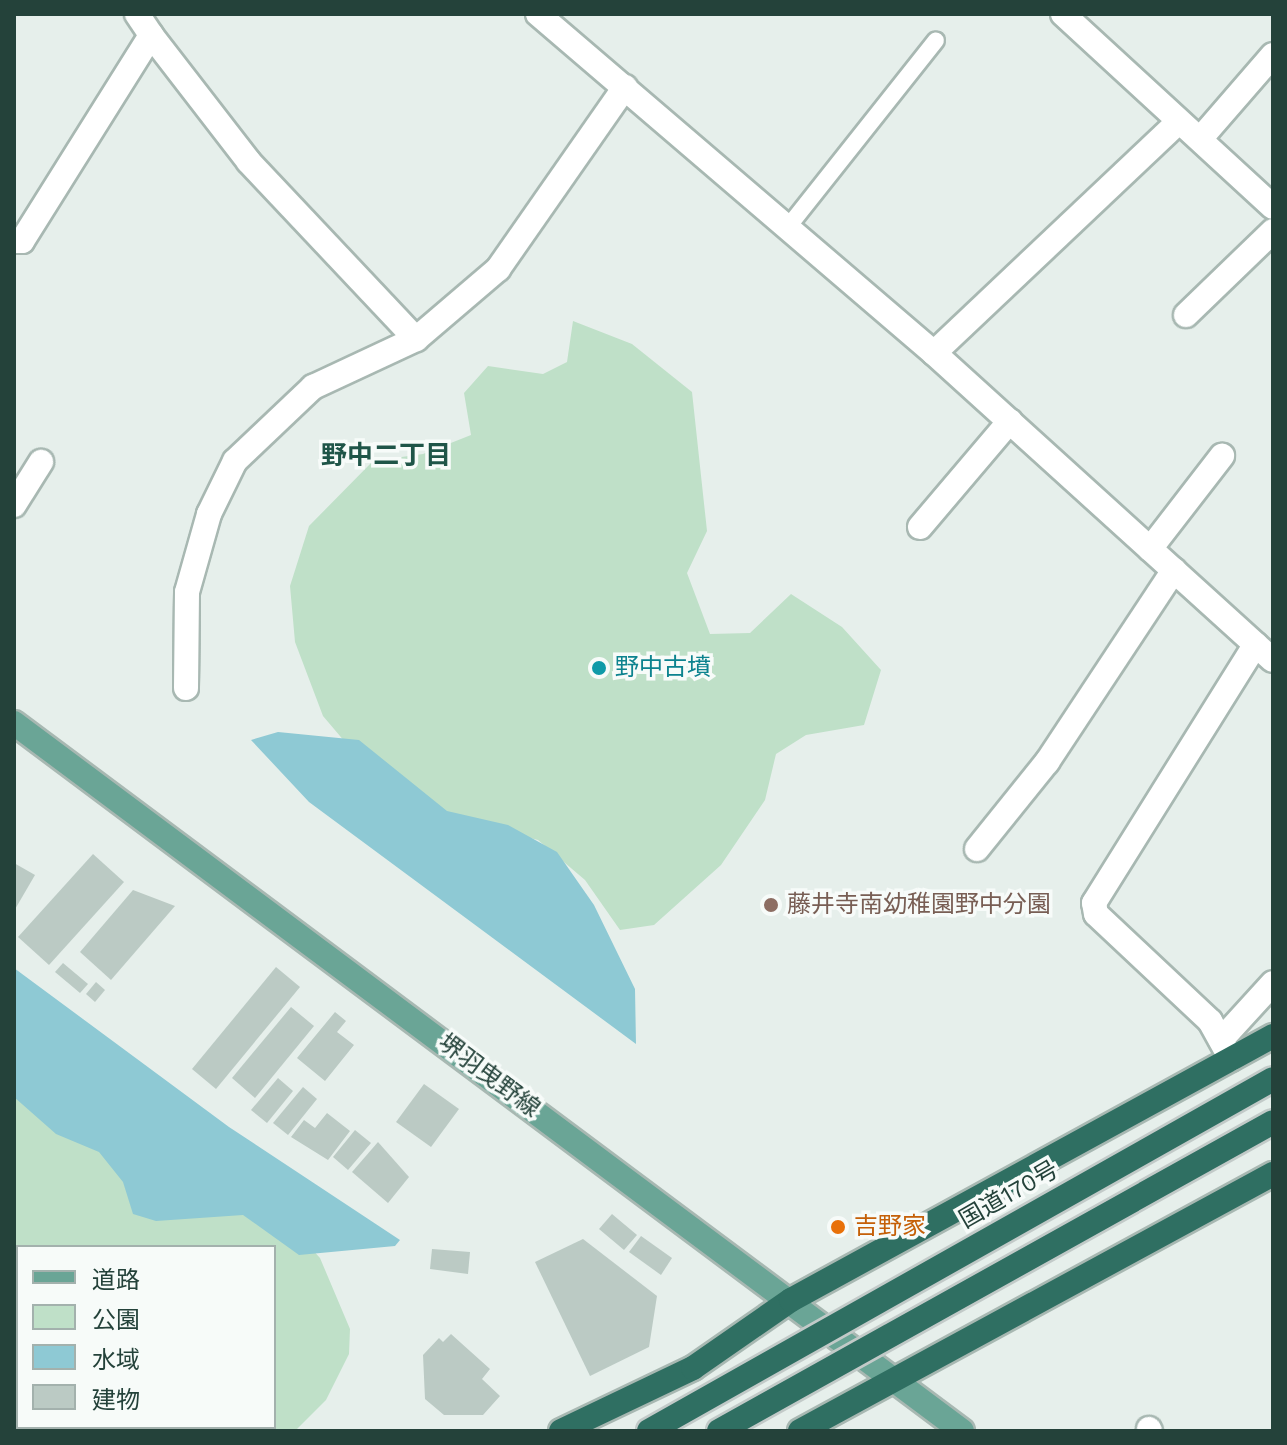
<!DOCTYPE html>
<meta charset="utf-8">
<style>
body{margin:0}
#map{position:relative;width:1287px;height:1445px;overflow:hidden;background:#e6efeb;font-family:"Work Sans","Noto Sans JP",sans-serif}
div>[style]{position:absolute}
.green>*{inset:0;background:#bfe0c8}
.water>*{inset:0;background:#8ec9d4}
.building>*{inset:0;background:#bbcac4}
.roads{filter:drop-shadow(2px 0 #a8b8b2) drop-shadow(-2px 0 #a8b8b2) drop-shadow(0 2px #a8b8b2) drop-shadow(0 -2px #a8b8b2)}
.lane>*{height:16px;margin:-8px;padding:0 8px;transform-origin:8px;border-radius:8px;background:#fff}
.street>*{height:24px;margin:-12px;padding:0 12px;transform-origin:12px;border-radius:12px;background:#fff}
.primary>*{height:24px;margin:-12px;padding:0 12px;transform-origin:12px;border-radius:12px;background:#6aa596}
.highway>*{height:24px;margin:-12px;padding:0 12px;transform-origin:12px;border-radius:12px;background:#2f6f62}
.bridges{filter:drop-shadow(2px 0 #c2cac8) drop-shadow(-2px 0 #c2cac8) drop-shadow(0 2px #c2cac8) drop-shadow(0 -2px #c2cac8)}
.highway-bridge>*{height:24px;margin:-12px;padding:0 12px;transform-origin:12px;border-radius:12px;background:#2f6f62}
.dots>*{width:22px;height:22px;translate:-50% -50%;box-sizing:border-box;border:4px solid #f7fbf9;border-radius:50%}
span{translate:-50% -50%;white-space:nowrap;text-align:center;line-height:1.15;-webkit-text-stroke:7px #f7fbf9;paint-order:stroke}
.culture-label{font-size:24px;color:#0d838f}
.left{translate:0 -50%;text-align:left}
.education-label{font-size:24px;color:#785e54}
.street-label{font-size:24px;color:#24423a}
.food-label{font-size:24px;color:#c56008}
.neighbourhood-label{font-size:26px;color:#1f5548;font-weight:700}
.frame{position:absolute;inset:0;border:16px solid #24423a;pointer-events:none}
.legend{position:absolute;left:16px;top:1245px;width:260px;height:184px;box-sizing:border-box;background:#f7fbf9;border:2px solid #a3b1ad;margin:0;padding:10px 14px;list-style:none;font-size:24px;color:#24423a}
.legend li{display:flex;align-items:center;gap:16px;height:40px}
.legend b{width:40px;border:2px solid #a3b1ad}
</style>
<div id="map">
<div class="green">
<i style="clip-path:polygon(573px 321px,632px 344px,692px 392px,707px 531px,687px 573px,710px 634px,750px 633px,791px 594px,842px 627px,881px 670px,864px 725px,806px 735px,776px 754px,765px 800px,721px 865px,654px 925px,620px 930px,585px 880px,538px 840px,439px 815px,368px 769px,323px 716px,295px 642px,290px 586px,309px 526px,373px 461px,423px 454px,471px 435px,464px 393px,488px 366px,543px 374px,567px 362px)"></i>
<i style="clip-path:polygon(14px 1080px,289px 1224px,320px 1258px,350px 1329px,349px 1354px,326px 1400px,296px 1430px,114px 1427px,274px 1427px,274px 1247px,18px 1247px,18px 1402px,14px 1400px)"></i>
</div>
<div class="water">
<i style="clip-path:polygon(278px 732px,359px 740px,447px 811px,508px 825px,557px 852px,594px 905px,635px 989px,636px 1044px,309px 802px,251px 740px)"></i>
<i style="clip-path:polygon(14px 968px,229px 1127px,400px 1240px,395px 1246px,299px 1255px,243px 1215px,156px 1221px,133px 1214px,123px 1182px,99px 1152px,56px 1134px,14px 1097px)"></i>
<i style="clip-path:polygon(14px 1349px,18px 1427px,158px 1431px,14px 1431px)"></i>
</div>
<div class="building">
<i style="clip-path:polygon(93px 854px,124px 882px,49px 965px,18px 937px)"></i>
<i style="clip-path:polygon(14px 863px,35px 875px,14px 911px)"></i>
<i style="clip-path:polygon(133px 890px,175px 906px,111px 980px,80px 952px)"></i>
<i style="clip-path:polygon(63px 963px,88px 984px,80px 993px,55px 972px)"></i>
<i style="clip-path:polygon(276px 967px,300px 987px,216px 1089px,192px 1069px)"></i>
<i style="clip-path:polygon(96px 982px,105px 990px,95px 1002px,86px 994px)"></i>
<i style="clip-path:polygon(291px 1007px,314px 1026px,255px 1098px,232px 1078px)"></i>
<i style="clip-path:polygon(335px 1012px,346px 1021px,337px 1032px,354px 1045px,325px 1081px,297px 1058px)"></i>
<i style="clip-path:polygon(278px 1078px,293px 1091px,267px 1123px,251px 1110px)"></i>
<i style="clip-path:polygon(424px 1084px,459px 1109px,431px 1147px,396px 1122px)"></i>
<i style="clip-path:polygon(303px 1087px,317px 1099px,288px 1135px,273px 1123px)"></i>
<i style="clip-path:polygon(327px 1113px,350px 1131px,328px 1160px,291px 1137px,304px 1120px,315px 1128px)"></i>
<i style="clip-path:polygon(355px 1130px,371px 1143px,348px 1170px,333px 1157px)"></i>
<i style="clip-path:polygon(378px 1142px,409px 1177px,388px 1203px,352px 1172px)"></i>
<i style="clip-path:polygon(612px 1214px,637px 1235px,624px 1250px,599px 1229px)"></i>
<i style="clip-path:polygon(641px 1236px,672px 1258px,661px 1275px,629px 1252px)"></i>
<i style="clip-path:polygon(583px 1239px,657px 1296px,649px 1347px,590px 1376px,535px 1262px)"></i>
<i style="clip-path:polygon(432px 1249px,470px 1252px,468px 1274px,430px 1269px)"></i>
<i style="clip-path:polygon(451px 1334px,490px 1369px,482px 1379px,500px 1396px,483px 1415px,444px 1415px,425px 1399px,423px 1355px,439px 1338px,443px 1342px)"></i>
</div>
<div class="roads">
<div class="lane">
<i style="left:788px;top:227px;width:238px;rotate:-51.6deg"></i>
</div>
<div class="street">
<i style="left:137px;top:14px;width:25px;rotate:56deg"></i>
<i style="left:538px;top:14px;width:521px;rotate:40.57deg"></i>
<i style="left:934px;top:353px;width:457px;rotate:42.2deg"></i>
<i style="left:1063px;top:14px;width:285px;rotate:42.6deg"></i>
<i style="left:1201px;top:138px;width:110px;rotate:-49.1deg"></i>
<i style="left:14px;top:241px;width:8px"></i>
<i style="left:22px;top:241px;width:243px;rotate:-57.9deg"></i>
<i style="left:151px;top:35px;width:160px;rotate:52.3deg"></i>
<i style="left:249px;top:162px;width:243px;rotate:46.7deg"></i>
<i style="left:1186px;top:315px;width:121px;rotate:-44deg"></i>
<i style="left:934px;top:353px;width:337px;rotate:-43.4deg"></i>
<i style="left:14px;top:505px;width:51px;rotate:-57.9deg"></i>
<i style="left:920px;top:527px;width:139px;rotate:-49.7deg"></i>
<i style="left:1150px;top:549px;width:118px;rotate:-52.3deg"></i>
<i style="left:186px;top:688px;width:96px;rotate:-89.4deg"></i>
<i style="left:187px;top:592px;width:81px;rotate:-74.2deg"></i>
<i style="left:209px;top:514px;width:59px;rotate:-63.9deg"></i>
<i style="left:235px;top:461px;width:108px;rotate:-43.5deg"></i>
<i style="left:313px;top:387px;width:114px;rotate:-25deg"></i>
<i style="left:416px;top:339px;width:108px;rotate:-40.5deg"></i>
<i style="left:498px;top:269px;width:222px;rotate:-55.1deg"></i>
<i style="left:977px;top:849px;width:112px;rotate:-51.2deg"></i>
<i style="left:1047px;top:762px;width:230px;rotate:-56.5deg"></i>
<i style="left:1221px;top:1040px;width:77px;rotate:-47.6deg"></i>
<i style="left:1231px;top:1059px;width:43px;rotate:-118.9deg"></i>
<i style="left:1210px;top:1021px;width:156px;rotate:-136.8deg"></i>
<i style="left:1096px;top:914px;width:11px;rotate:-100deg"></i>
<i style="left:1094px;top:903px;width:305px;rotate:-58deg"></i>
<i style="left:1149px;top:1429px;width:2px;rotate:63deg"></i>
</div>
<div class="primary">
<i style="left:14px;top:723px;width:1183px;rotate:36.75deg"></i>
</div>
<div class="highway">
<i style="left:561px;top:1431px;width:146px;rotate:-25.5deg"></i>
<i style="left:693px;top:1368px;width:119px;rotate:-34.8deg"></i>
<i style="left:791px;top:1300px;width:550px;rotate:-28.71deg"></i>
<i style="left:800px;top:1431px;width:538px;rotate:-28.52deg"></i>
</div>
</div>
<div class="bridges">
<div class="highway-bridge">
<i style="left:649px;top:1431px;width:716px;rotate:-29.43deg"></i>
<i style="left:719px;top:1431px;width:634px;rotate:-29.15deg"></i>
</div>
</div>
<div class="dots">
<i style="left:599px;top:668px;background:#0f9aa8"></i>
<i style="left:771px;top:905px;background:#8d6e63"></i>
<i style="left:838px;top:1227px;background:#e8710a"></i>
</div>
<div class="culture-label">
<span class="left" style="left:615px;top:668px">野中古墳</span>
</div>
<div class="education-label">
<span class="left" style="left:787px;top:905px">藤井寺南幼稚園野中分園</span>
</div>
<div class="street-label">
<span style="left:489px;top:1076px;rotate:37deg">堺羽曳野線</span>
<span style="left:1009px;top:1195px;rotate:-30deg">国道170号</span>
</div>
<div class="food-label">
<span class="left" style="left:854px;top:1227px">吉野家</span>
</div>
<div class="neighbourhood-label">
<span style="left:386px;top:456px">野中二丁目</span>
</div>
<div class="frame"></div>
<ul class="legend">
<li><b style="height:10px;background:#6aa596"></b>道路</li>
<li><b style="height:22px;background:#bfe0c8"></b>公園</li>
<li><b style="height:22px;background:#8ec9d4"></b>水域</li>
<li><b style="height:22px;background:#bbcac4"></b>建物</li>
</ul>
</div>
